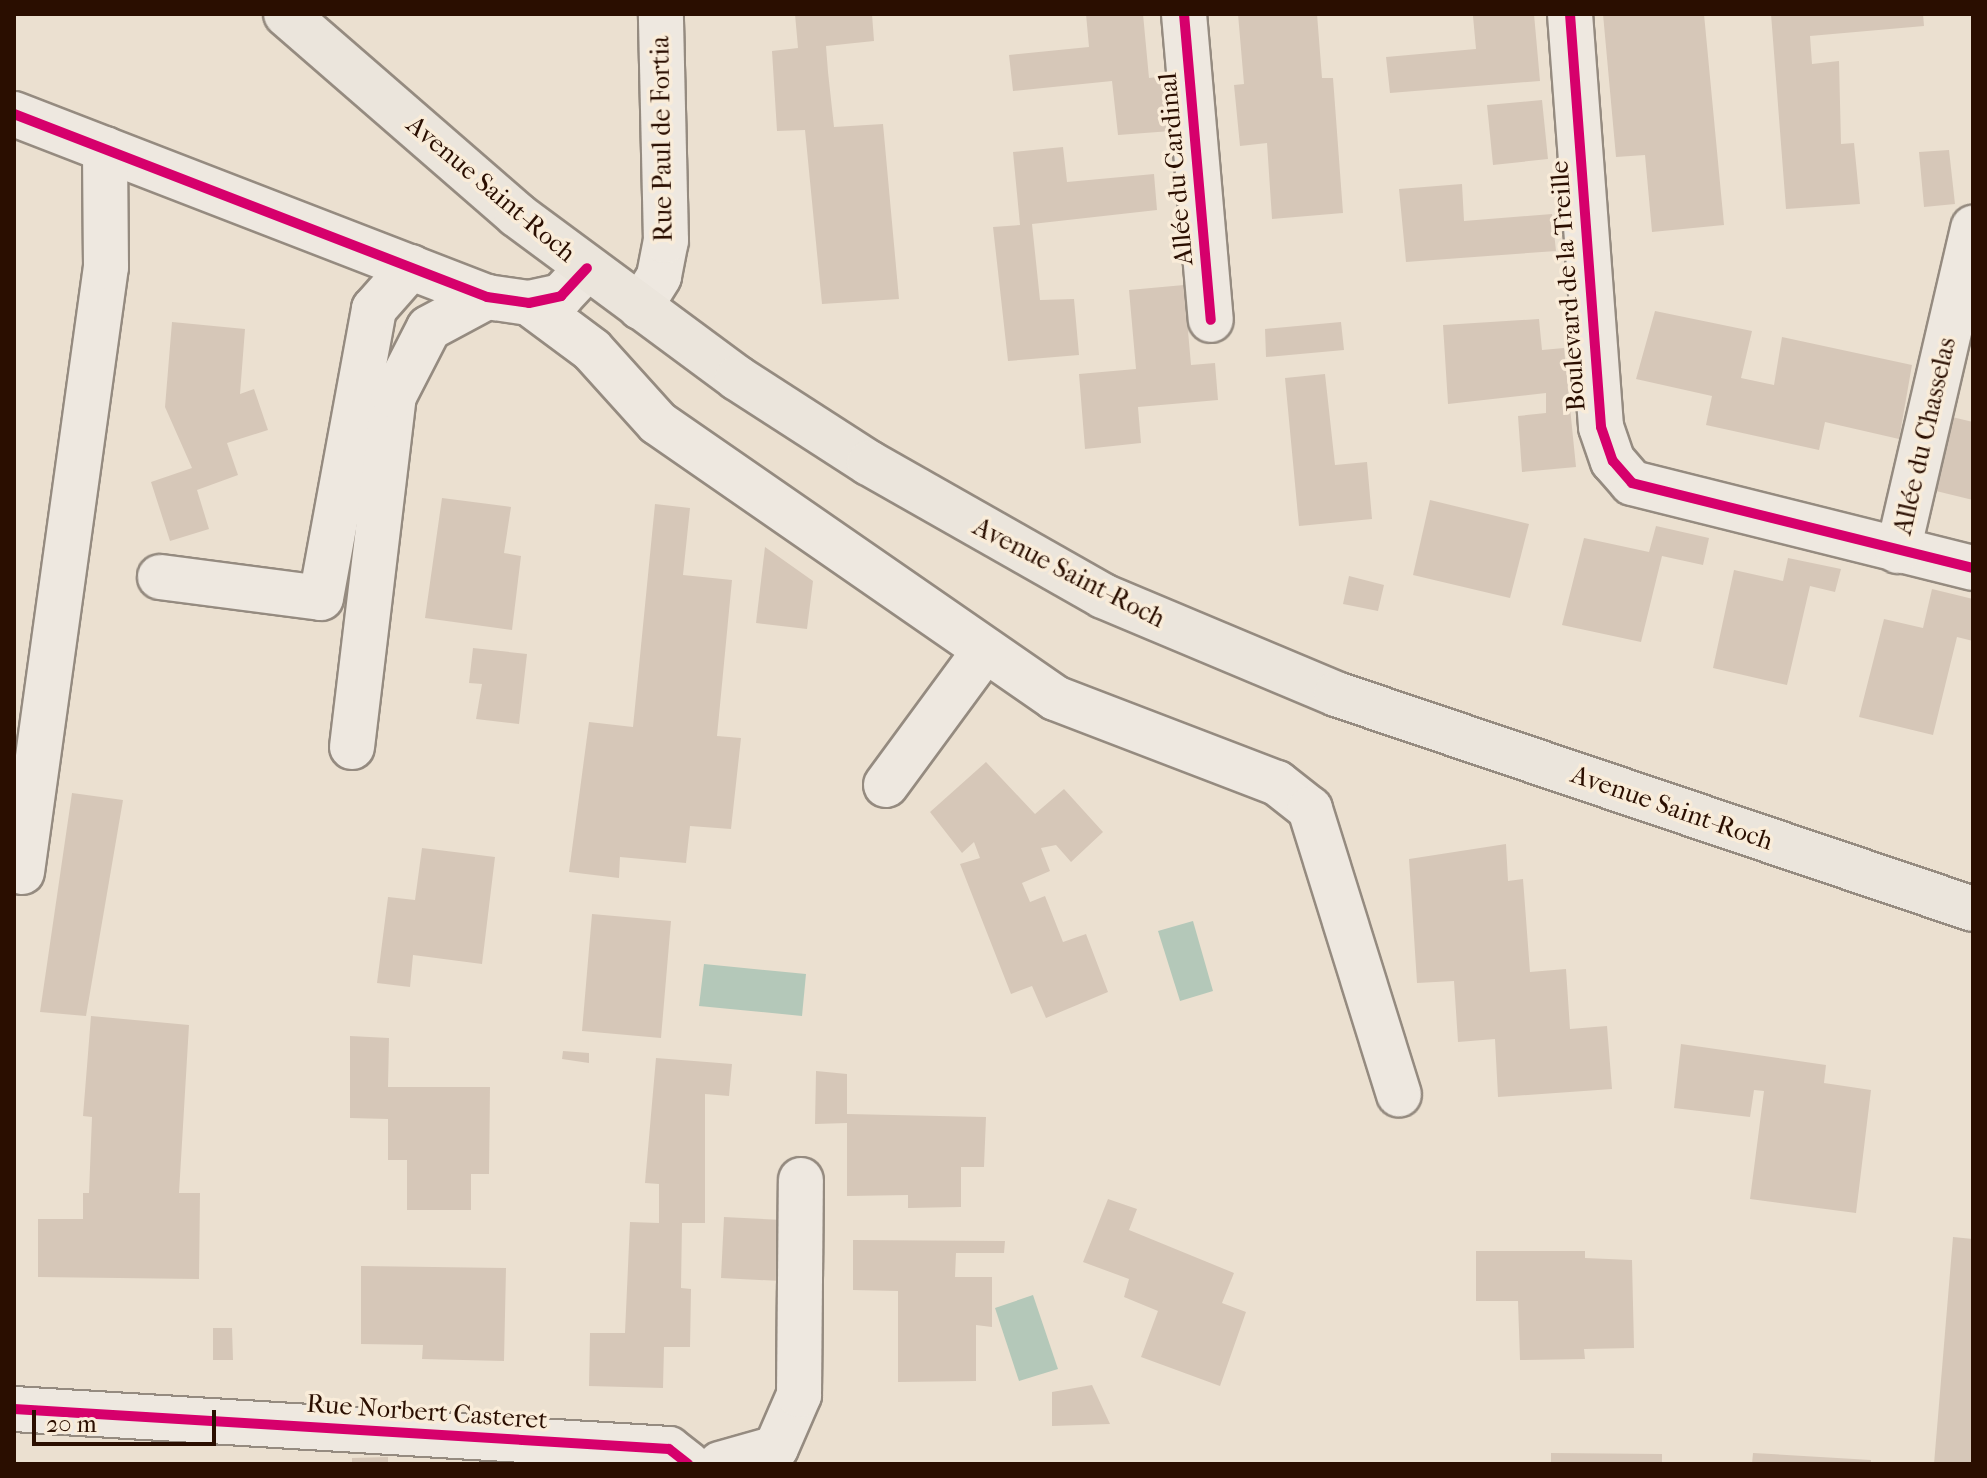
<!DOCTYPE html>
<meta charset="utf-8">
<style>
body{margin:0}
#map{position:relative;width:1987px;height:1478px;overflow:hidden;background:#ebe0d0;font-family:"IM FELL French Canon",serif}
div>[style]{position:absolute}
.water>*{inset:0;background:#b4c8b9}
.building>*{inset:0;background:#d6c7b8}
.roads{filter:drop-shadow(2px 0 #958b80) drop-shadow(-2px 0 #958b80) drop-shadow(0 2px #958b80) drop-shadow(0 -2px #958b80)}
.minor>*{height:44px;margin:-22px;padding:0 22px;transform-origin:22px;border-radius:22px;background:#eee8e0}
.major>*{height:44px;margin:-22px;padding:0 22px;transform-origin:22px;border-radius:22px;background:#ebe5dc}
.cycleway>*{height:10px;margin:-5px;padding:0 5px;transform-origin:5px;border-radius:5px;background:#d6006c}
span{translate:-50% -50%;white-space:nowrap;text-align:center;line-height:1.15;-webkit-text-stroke:7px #f9ecd9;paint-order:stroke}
.street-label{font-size:26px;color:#2a0e00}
.frame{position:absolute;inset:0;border:16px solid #2a0e00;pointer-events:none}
.scale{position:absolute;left:32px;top:1410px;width:184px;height:36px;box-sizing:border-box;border:4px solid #2a0e00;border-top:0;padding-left:10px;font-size:24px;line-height:28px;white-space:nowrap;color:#2a0e00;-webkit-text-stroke:6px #f9ecd9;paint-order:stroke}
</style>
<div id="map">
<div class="water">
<i style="clip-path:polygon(1193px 921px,1213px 991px,1180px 1001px,1158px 931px)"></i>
<i style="clip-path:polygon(704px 964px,806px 974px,802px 1016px,699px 1006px)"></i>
<i style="clip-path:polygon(1033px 1295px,1058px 1369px,1019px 1381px,995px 1308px)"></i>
</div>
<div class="building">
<i style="clip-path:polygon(795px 14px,872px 14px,874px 41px,826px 46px,828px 72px,834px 127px,883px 124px,899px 299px,822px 304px,805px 130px,777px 131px,772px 51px,798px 48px)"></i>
<i style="clip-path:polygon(1086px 14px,1143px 14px,1149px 78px,1166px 76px,1171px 131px,1118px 135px,1112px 81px,1013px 91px,1009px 55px,1089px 47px)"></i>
<i style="clip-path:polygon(1238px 14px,1317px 14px,1322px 78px,1333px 78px,1343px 213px,1272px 219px,1267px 143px,1240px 146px,1234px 85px,1244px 84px)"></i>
<i style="clip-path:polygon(1490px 14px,1534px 14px,1540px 81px,1390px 93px,1386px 57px,1476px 49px,1473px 16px)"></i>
<i style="clip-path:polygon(1603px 14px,1704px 14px,1724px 225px,1652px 232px,1645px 155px,1616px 157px)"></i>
<i style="clip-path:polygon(1771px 14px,1923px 14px,1924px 26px,1810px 36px,1812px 64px,1839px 61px,1841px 144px,1854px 143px,1860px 204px,1786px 209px)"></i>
<i style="clip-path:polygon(1542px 100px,1548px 159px,1493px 165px,1487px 105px)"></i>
<i style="clip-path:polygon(1063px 147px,1067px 182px,1154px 174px,1157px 210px,1032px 224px,1040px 300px,1074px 299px,1079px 355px,1008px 361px,993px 227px,1020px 225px,1013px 152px)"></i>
<i style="clip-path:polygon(1949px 150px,1955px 204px,1924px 207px,1919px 152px)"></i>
<i style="clip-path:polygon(1462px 184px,1464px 221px,1552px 214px,1556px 251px,1406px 262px,1399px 189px)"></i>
<i style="clip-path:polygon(1184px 285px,1191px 365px,1215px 363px,1218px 400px,1138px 407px,1141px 443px,1085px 449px,1079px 374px,1136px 369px,1129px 290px)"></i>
<i style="clip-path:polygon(1655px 311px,1752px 331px,1741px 378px,1774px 385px,1782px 337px,1912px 365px,1899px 439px,1825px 422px,1819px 450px,1706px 425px,1712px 396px,1636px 379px)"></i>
<i style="clip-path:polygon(1539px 319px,1542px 350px,1564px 348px,1576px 467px,1522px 472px,1518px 416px,1546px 413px,1546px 393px,1448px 404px,1443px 325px)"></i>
<i style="clip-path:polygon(172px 322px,245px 329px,240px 394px,254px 389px,268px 430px,227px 443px,238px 475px,197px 490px,209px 529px,170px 541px,151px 482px,192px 468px,165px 407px)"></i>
<i style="clip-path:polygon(1341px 322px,1344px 350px,1266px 357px,1265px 329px)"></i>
<i style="clip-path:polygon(1325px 374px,1335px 465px,1367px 462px,1372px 519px,1299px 526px,1285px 378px)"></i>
<i style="clip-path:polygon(1952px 417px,1973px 422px,1973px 500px,1936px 491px)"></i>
<i style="clip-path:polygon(442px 498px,511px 507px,504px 553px,521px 556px,512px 630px,425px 618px)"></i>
<i style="clip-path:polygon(1430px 500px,1529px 524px,1510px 598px,1413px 575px)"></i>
<i style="clip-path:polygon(655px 504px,690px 508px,683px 575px,732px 580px,717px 736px,741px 738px,731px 829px,690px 826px,686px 863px,620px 857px,619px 878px,569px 872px,589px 722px,633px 727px)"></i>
<i style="clip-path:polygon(1656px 526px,1709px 538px,1703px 565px,1662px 556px,1641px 642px,1562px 625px,1584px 538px,1649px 552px)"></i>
<i style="clip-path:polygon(765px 547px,813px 581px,807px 629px,756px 623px)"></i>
<i style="clip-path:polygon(1788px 558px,1841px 569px,1835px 592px,1810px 586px,1787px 685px,1713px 668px,1734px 570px,1783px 581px)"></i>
<i style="clip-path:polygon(1349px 576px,1384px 585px,1378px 611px,1343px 604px)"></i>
<i style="clip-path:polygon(1932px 589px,1973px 599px,1973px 641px,1957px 637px,1933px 735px,1859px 717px,1884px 619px,1923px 628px)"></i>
<i style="clip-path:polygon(473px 648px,527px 654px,519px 724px,476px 719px,482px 684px,469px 683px)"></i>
<i style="clip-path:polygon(986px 762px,1035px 814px,1064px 789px,1103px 832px,1071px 862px,1056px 845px,1041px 848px,1050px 871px,1022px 883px,1030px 902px,1045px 896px,1063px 942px,1086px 934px,1108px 992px,1046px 1018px,1032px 986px,1011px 994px,960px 864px,980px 858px,974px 842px,962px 853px,930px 812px)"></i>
<i style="clip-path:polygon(72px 793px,123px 800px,86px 1016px,40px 1012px)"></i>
<i style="clip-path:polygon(1506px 844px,1508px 881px,1523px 879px,1530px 972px,1566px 969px,1570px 1029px,1607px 1026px,1612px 1089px,1498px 1097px,1495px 1039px,1458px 1042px,1454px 981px,1417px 983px,1409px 859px)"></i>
<i style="clip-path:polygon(422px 848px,495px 857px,482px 964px,413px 955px,410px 987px,377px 983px,388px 897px,415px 900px)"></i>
<i style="clip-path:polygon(592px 914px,671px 921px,661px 1038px,582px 1031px)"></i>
<i style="clip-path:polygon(91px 1016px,189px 1025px,179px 1193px,200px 1193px,199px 1279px,38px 1277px,38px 1219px,83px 1219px,83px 1193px,89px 1193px,92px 1117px,83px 1116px)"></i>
<i style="clip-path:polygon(350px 1036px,389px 1038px,388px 1087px,490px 1087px,489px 1174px,471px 1174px,471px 1210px,407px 1210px,407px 1160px,388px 1160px,388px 1119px,350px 1118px)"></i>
<i style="clip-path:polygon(1681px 1044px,1826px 1065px,1824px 1083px,1871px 1090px,1856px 1213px,1750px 1199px,1764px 1091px,1754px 1090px,1750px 1117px,1674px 1108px)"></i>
<i style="clip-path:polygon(563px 1051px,589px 1053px,589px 1063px,562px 1059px)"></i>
<i style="clip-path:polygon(656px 1058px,732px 1064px,729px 1096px,705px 1094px,705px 1223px,682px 1223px,681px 1288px,691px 1289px,690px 1347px,664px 1347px,663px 1388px,589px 1386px,590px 1333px,625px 1333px,630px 1222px,659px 1223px,659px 1184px,645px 1183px)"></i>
<i style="clip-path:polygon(816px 1071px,847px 1074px,847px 1114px,986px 1117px,984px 1167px,961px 1167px,961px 1207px,908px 1208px,908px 1195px,847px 1196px,847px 1123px,815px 1124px)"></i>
<i style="clip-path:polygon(1108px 1199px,1137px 1209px,1129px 1230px,1234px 1273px,1222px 1303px,1246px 1312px,1220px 1386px,1141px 1357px,1158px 1311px,1124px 1297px,1129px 1279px,1083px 1262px)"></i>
<i style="clip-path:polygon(724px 1217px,783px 1220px,781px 1281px,721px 1278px)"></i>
<i style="clip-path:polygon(1953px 1237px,1973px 1239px,1973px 1464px,1934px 1464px)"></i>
<i style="clip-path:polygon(853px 1240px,1005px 1241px,1004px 1253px,956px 1253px,955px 1277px,992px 1277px,992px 1327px,976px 1325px,976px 1381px,898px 1382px,898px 1291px,853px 1290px)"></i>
<i style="clip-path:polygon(1476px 1251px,1585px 1251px,1585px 1258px,1632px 1260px,1634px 1348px,1584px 1349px,1585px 1359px,1520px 1360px,1518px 1301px,1476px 1301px)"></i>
<i style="clip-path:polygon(361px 1266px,506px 1268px,504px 1361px,422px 1359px,423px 1345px,361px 1344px)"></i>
<i style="clip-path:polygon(213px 1328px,232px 1328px,233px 1360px,213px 1360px)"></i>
<i style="clip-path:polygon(1092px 1385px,1110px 1424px,1052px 1426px,1052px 1392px)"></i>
<i style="clip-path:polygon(1551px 1453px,1662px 1454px,1662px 1464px,1551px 1464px)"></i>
<i style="clip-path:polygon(1753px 1453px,1871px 1460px,1871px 1464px,1752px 1464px)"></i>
<i style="clip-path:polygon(388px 1457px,388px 1464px,352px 1464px,352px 1458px)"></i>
</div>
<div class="roads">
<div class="minor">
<i style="left:1184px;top:14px;width:307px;rotate:85deg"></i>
<i style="left:1570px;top:14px;width:414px;rotate:85.7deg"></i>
<i style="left:1601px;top:427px;width:36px;rotate:71deg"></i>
<i style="left:1613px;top:461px;width:29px;rotate:49deg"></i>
<i style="left:1632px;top:483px;width:351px;rotate:14deg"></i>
<i style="left:14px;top:114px;width:507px;rotate:21.15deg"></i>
<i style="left:487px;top:297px;width:42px;rotate:8.1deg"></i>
<i style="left:529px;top:303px;width:33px;rotate:-12deg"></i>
<i style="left:561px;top:296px;width:38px;rotate:-47deg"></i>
<i style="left:529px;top:303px;width:79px;rotate:36.7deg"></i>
<i style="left:592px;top:350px;width:98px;rotate:47.9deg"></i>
<i style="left:658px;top:423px;width:483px;rotate:34.7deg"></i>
<i style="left:1055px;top:698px;width:238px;rotate:21deg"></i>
<i style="left:1277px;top:783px;width:42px;rotate:38.2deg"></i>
<i style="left:1310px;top:809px;width:299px;rotate:72.7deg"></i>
<i style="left:640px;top:307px;width:36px;rotate:-58deg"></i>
<i style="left:659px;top:276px;width:36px;rotate:-79deg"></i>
<i style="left:666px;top:241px;width:227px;rotate:-91.3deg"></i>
<i style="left:1898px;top:551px;width:332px;rotate:-76.9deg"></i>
<i style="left:160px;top:577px;width:162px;rotate:7.4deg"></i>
<i style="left:321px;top:598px;width:294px;rotate:-79.6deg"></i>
<i style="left:374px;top:309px;width:56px;rotate:-48.6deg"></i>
<i style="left:352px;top:747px;width:354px;rotate:-83.2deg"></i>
<i style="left:394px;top:396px;width:76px;rotate:-62.8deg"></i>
<i style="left:429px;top:328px;width:66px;rotate:-28.1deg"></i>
<i style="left:886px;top:785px;width:167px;rotate:-53.7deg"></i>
<i style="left:22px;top:872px;width:611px;rotate:-82.1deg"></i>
<i style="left:106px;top:267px;width:118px;rotate:-90.5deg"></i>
<i style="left:14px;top:1409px;width:656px;rotate:3.49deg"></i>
<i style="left:669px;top:1449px;width:24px;rotate:38deg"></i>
<i style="left:720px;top:1464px;width:58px;rotate:-15.9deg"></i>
<i style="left:776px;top:1448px;width:58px;rotate:-66.5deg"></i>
<i style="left:799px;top:1395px;width:215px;rotate:-89.5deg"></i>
</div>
<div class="major">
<i style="left:286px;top:14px;width:306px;rotate:41deg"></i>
<i style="left:517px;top:215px;width:274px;rotate:36.5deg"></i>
<i style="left:737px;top:378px;width:157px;rotate:32.8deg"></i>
<i style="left:869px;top:463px;width:269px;rotate:29.6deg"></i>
<i style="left:1103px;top:596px;width:253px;rotate:22.8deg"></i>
<i style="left:1336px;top:694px;width:672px;rotate:18.65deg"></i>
</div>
</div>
<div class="cycleway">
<i style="left:1184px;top:14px;width:307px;rotate:85deg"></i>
<i style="left:1570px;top:14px;width:414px;rotate:85.7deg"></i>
<i style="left:1601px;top:427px;width:36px;rotate:71deg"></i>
<i style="left:1613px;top:461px;width:29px;rotate:49deg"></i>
<i style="left:1632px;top:483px;width:351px;rotate:14deg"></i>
<i style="left:14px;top:114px;width:507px;rotate:21.15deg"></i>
<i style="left:487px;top:297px;width:42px;rotate:8.1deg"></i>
<i style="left:529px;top:303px;width:33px;rotate:-12deg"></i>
<i style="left:561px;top:296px;width:38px;rotate:-47deg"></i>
<i style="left:14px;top:1409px;width:656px;rotate:3.49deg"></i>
<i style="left:669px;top:1449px;width:24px;rotate:38deg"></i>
</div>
<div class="street-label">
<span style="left:662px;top:139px;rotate:-91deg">Rue Paul de Fortia</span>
<span style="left:1176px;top:169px;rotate:-95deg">Allée du Cardinal</span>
<span style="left:491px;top:189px;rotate:40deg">Avenue Saint-Roch</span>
<span style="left:1568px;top:286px;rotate:-94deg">Boulevard de la Treille</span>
<span style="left:1925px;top:436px;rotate:-77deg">Allée du Chasselas</span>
<span style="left:1069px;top:573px;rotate:27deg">Avenue Saint-Roch</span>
<span style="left:1672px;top:808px;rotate:19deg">Avenue Saint-Roch</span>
<span style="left:427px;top:1412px;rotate:4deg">Rue Norbert Casteret</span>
</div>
<div class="frame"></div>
<div class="scale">20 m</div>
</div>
